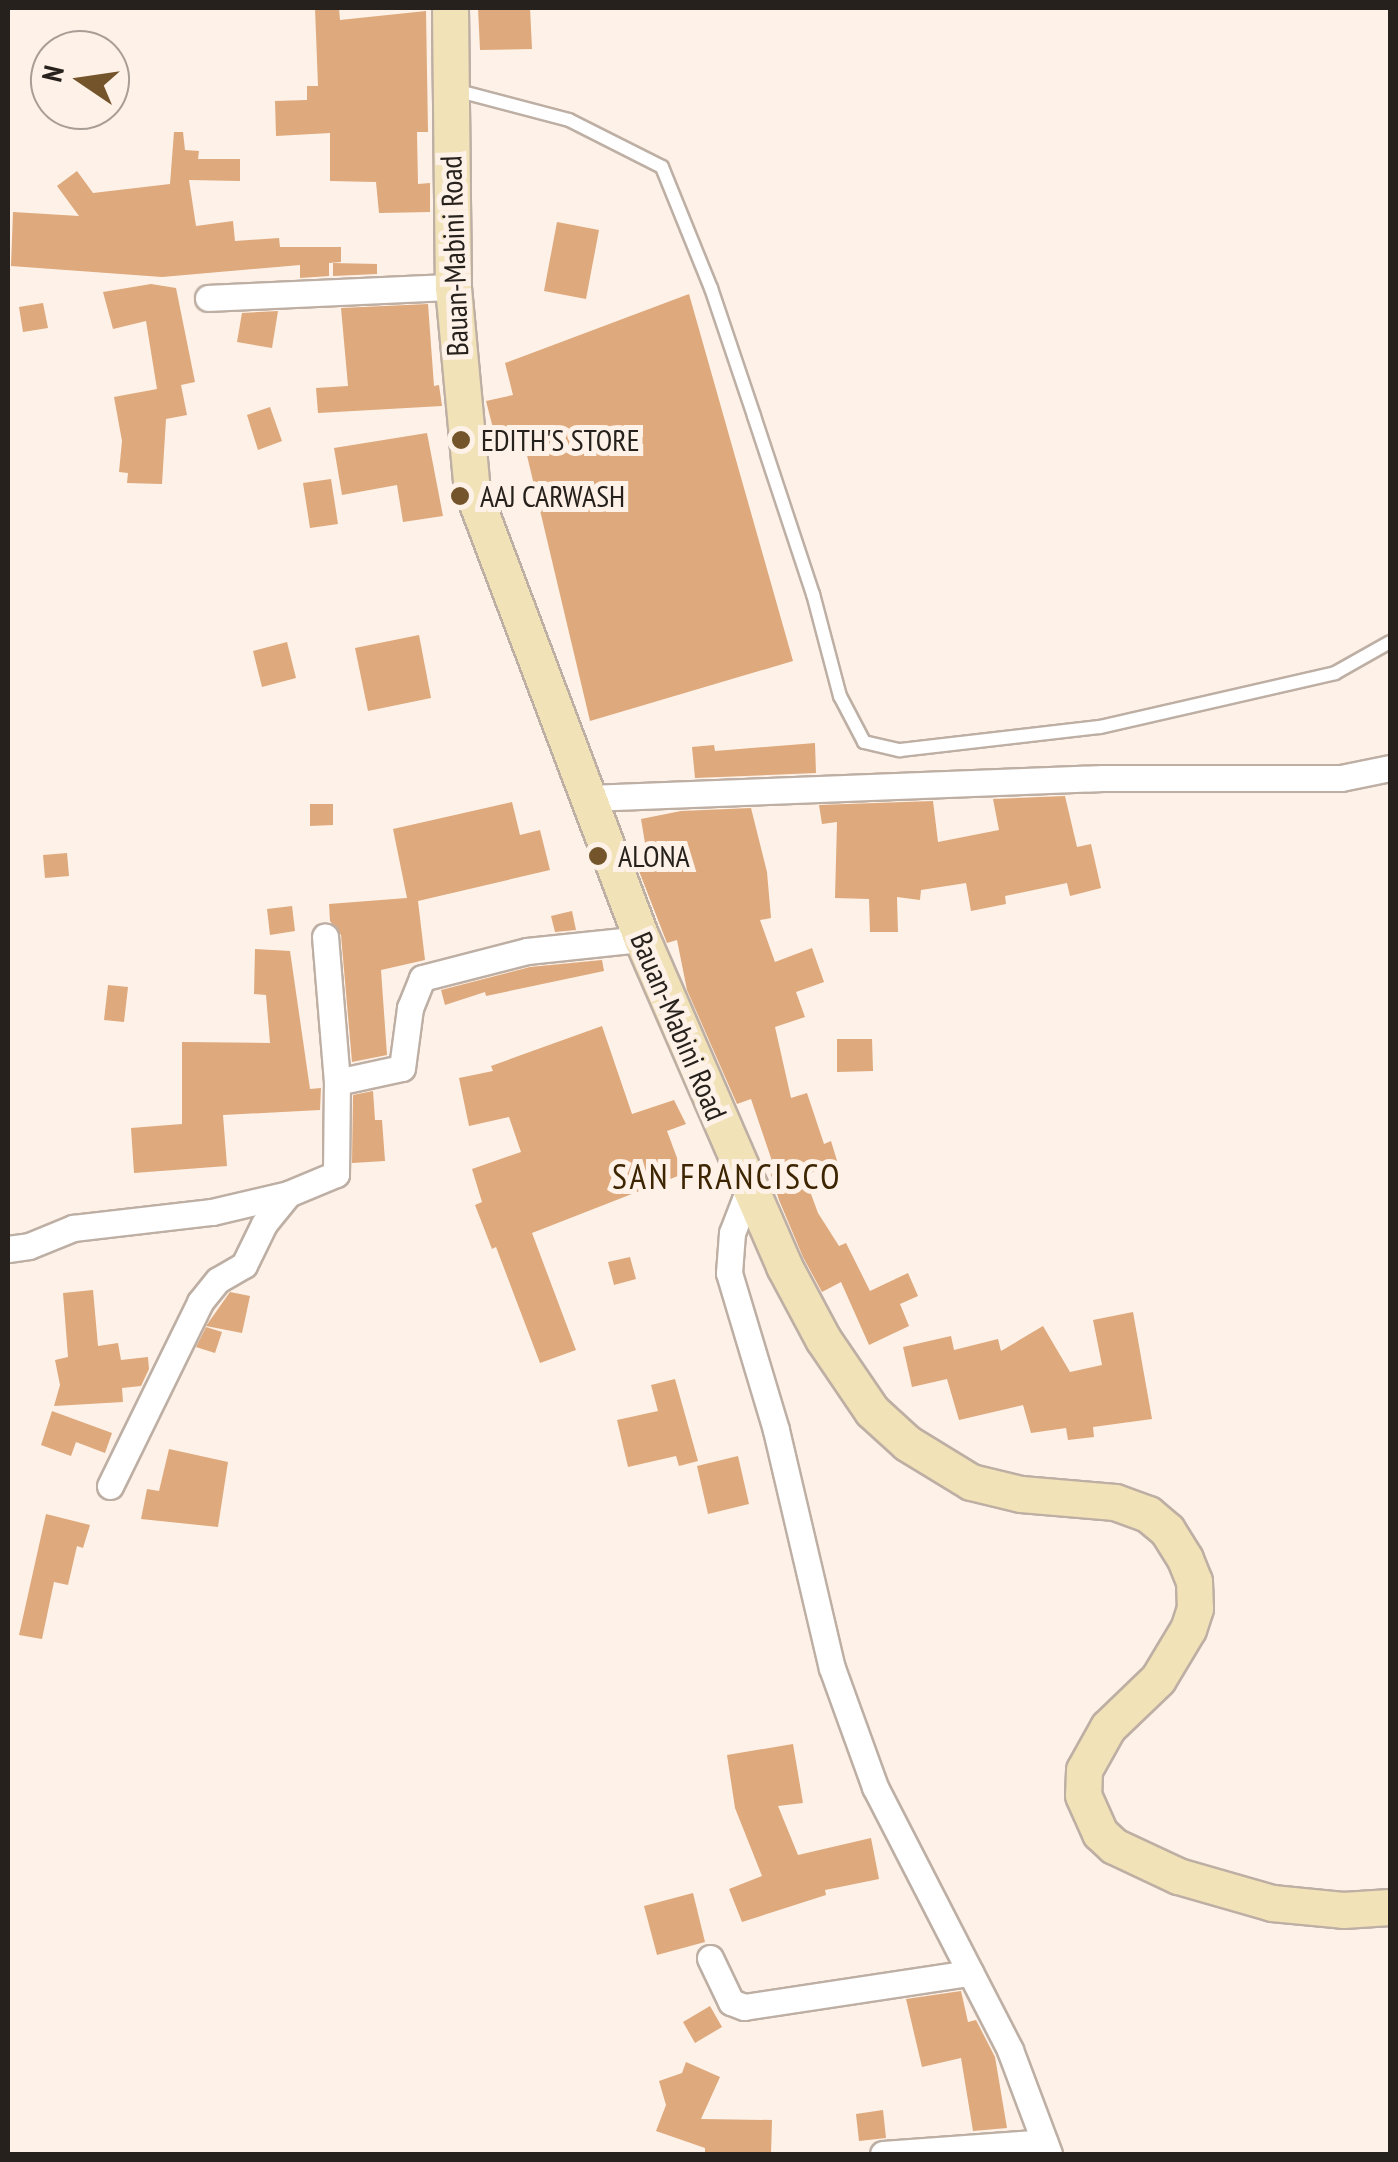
<!DOCTYPE html>
<style>
body{margin:0}
#map{position:relative;width:1398px;height:2162px;overflow:hidden;background:#fef1e7;font-family:"PT Sans Narrow",sans-serif}
div>[style]{position:absolute}
.building>*{inset:0;background:#dea97c}
.roads{filter:drop-shadow(2px 0 #beafa4) drop-shadow(-2px 0 #beafa4) drop-shadow(0 2px #beafa4) drop-shadow(0 -2px #beafa4)}
.service>*{height:12px;margin:-6px;padding:0 6px;transform-origin:6px;border-radius:6px;background:#fff}
.minor>*{height:25px;margin:-12.5px;padding:0 12.5px;transform-origin:12.5px;border-radius:12.5px;background:#fff}
.secondary>*{height:35px;margin:-17.5px;padding:0 17.5px;transform-origin:17.5px;border-radius:17.5px;background:#f2e2b8}
.dots>*{width:28px;height:28px;translate:-50% -50%;box-sizing:border-box;border:5px solid #fef1e7;border-radius:50%}
span{translate:-50% -50%;white-space:nowrap;text-align:center;line-height:1.15;-webkit-text-stroke:10px #fef1e7;paint-order:stroke}
.street-label{font-size:30px;color:#26211c}
.poi-label{font-size:30px;color:#26211c}
.left{translate:0 -50%;text-align:left}
.quarter-label{font-size:35px;color:#3d2502;letter-spacing:2.5px}
.frame{position:absolute;inset:0;border:10px solid #26211c;pointer-events:none}
.north{position:absolute;left:30px;top:30px;width:100px;height:100px;box-sizing:border-box;background:#fef1e7;border:2px solid #a89e96;border-radius:50%;rotate:283deg;font-size:28px;font-weight:700;line-height:40px;text-align:center;color:#26211c}
.north::after{content:'';display:block;margin:auto;width:35px;height:45px;background:#74542a;clip-path:polygon(50% 0,100% 100%,50% 72%,0 100%)}
</style>
<div id="map">
<div class="building">
<i style="clip-path:polygon(315px 8px,339px 8px,340px 20px,426px 11px,428px 132px,417px 132px,418px 184px,430px 183px,430px 212px,379px 213px,376px 182px,330px 181px,330px 133px,276px 136px,275px 101px,307px 100px,307px 86px,318px 86px)"></i>
<i style="clip-path:polygon(478px 8px,530px 8px,532px 49px,480px 50px)"></i>
<i style="clip-path:polygon(174px 132px,183px 132px,185px 150px,199px 151px,198px 159px,240px 159px,240px 181px,189px 180px,196px 226px,233px 221px,235px 241px,279px 238px,280px 247px,341px 247px,341px 262px,329px 263px,329px 276px,300px 278px,300px 265px,162px 277px,11px 266px,13px 212px,79px 216px,57px 186px,77px 171px,93px 193px,170px 184px)"></i>
<i style="clip-path:polygon(557px 222px,599px 230px,586px 299px,544px 291px)"></i>
<i style="clip-path:polygon(333px 263px,377px 264px,377px 274px,333px 276px)"></i>
<i style="clip-path:polygon(151px 284px,176px 288px,195px 382px,181px 385px,187px 415px,166px 419px,162px 484px,127px 483px,128px 473px,119px 472px,122px 441px,114px 397px,157px 389px,146px 321px,113px 329px,103px 292px)"></i>
<i style="clip-path:polygon(689px 294px,793px 661px,590px 721px,520px 426px,494px 432px,486px 401px,513px 395px,505px 363px)"></i>
<i style="clip-path:polygon(43px 303px,48px 328px,23px 332px,19px 307px)"></i>
<i style="clip-path:polygon(428px 304px,434px 386px,439px 385px,442px 406px,318px 413px,316px 388px,348px 386px,341px 308px)"></i>
<i style="clip-path:polygon(278px 311px,272px 348px,237px 342px,242px 313px)"></i>
<i style="clip-path:polygon(270px 407px,282px 441px,258px 450px,247px 415px)"></i>
<i style="clip-path:polygon(427px 433px,443px 516px,403px 522px,397px 485px,342px 495px,334px 448px)"></i>
<i style="clip-path:polygon(331px 479px,338px 524px,310px 528px,303px 483px)"></i>
<i style="clip-path:polygon(419px 635px,431px 698px,368px 711px,355px 648px)"></i>
<i style="clip-path:polygon(287px 642px,296px 678px,262px 687px,253px 651px)"></i>
<i style="clip-path:polygon(815px 743px,816px 773px,695px 778px,692px 747px,714px 745px,715px 751px)"></i>
<i style="clip-path:polygon(1065px 796px,1077px 847px,1091px 844px,1101px 888px,1070px 896px,1067px 883px,1005px 896px,1006px 904px,971px 911px,966px 883px,921px 890px,920px 900px,897px 897px,898px 932px,870px 932px,869px 899px,835px 898px,837px 822px,822px 824px,819px 805px,933px 801px,938px 842px,999px 830px,993px 799px)"></i>
<i style="clip-path:polygon(512px 802px,520px 835px,540px 830px,550px 870px,418px 901px,425px 960px,381px 970px,387px 1055px,352px 1062px,341px 935px,330px 921px,329px 904px,407px 898px,393px 829px)"></i>
<i style="clip-path:polygon(310px 804px,333px 804px,333px 825px,310px 826px)"></i>
<i style="clip-path:polygon(751px 808px,767px 872px,771px 918px,760px 920px,775px 962px,812px 948px,824px 982px,796px 992px,805px 1017px,775px 1027px,791px 1098px,807px 1093px,824px 1144px,831px 1141px,838px 1164px,804px 1175px,818px 1213px,839px 1246px,846px 1243px,870px 1291px,908px 1273px,918px 1296px,900px 1304px,909px 1326px,869px 1345px,841px 1282px,822px 1292px,803px 1257px,779px 1200px,767px 1162px,772px 1161px,751px 1099px,737px 1104px,687px 990px,677px 940px,667px 943px,632px 853px,646px 849px,641px 819px,681px 811px)"></i>
<i style="clip-path:polygon(67px 853px,69px 876px,45px 878px,43px 855px)"></i>
<i style="clip-path:polygon(292px 906px,295px 931px,270px 935px,267px 909px)"></i>
<i style="clip-path:polygon(572px 911px,576px 930px,555px 932px,551px 916px)"></i>
<i style="clip-path:polygon(255px 949px,290px 951px,310px 1089px,321px 1088px,320px 1110px,223px 1115px,227px 1166px,134px 1173px,131px 1128px,182px 1124px,182px 1042px,270px 1043px,266px 995px,254px 994px)"></i>
<i style="clip-path:polygon(602px 960px,604px 971px,486px 996px,485px 992px,445px 1005px,441px 990px,530px 967px)"></i>
<i style="clip-path:polygon(108px 985px,128px 987px,124px 1022px,104px 1020px)"></i>
<i style="clip-path:polygon(602px 1026px,632px 1114px,674px 1100px,686px 1124px,667px 1131px,683px 1174px,532px 1233px,576px 1350px,540px 1363px,496px 1247px,492px 1249px,475px 1205px,482px 1202px,472px 1169px,521px 1152px,509px 1117px,469px 1126px,459px 1078px,493px 1071px,491px 1066px)"></i>
<i style="clip-path:polygon(837px 1039px,872px 1039px,873px 1071px,837px 1072px)"></i>
<i style="clip-path:polygon(373px 1091px,375px 1120px,382px 1120px,385px 1161px,352px 1163px,353px 1095px)"></i>
<i style="clip-path:polygon(630px 1257px,636px 1279px,614px 1285px,608px 1262px)"></i>
<i style="clip-path:polygon(93px 1290px,98px 1346px,118px 1343px,121px 1360px,148px 1357px,149px 1369px,141px 1386px,122px 1388px,123px 1402px,54px 1406px,60px 1385px,55px 1360px,68px 1357px,63px 1293px)"></i>
<i style="clip-path:polygon(230px 1292px,250px 1296px,242px 1333px,206px 1326px)"></i>
<i style="clip-path:polygon(1133px 1312px,1152px 1419px,1093px 1427px,1094px 1437px,1068px 1440px,1066px 1428px,1031px 1433px,1023px 1405px,959px 1420px,947px 1379px,912px 1387px,903px 1347px,951px 1336px,954px 1350px,998px 1339px,1001px 1351px,1043px 1326px,1070px 1372px,1102px 1365px,1093px 1320px)"></i>
<i style="clip-path:polygon(206px 1327px,222px 1332px,215px 1353px,196px 1347px)"></i>
<i style="clip-path:polygon(675px 1379px,698px 1461px,679px 1466px,676px 1456px,628px 1467px,617px 1420px,658px 1411px,651px 1385px)"></i>
<i style="clip-path:polygon(52px 1411px,112px 1433px,105px 1453px,76px 1442px,71px 1456px,41px 1445px)"></i>
<i style="clip-path:polygon(169px 1449px,228px 1462px,218px 1527px,141px 1519px,147px 1489px,159px 1491px)"></i>
<i style="clip-path:polygon(738px 1456px,749px 1504px,708px 1514px,697px 1466px)"></i>
<i style="clip-path:polygon(46px 1514px,90px 1525px,83px 1548px,77px 1546px,68px 1585px,54px 1582px,42px 1639px,19px 1635px)"></i>
<i style="clip-path:polygon(793px 1744px,803px 1803px,778px 1806px,798px 1855px,871px 1838px,879px 1879px,825px 1890px,826px 1895px,742px 1922px,729px 1889px,762px 1876px,735px 1808px,727px 1755px)"></i>
<i style="clip-path:polygon(693px 1893px,705px 1942px,657px 1955px,644px 1906px)"></i>
<i style="clip-path:polygon(961px 1991px,968px 2022px,976px 2020px,995px 2057px,1007px 2128px,973px 2131px,961px 2058px,922px 2067px,906px 1999px)"></i>
<i style="clip-path:polygon(710px 2006px,722px 2027px,695px 2043px,683px 2022px)"></i>
<i style="clip-path:polygon(686px 2062px,720px 2077px,701px 2119px,772px 2120px,771px 2154px,705px 2153px,705px 2148px,656px 2131px,666px 2105px,659px 2081px,682px 2073px)"></i>
<i style="clip-path:polygon(883px 2110px,886px 2138px,859px 2141px,856px 2114px)"></i>
</div>
<div class="roads">
<div class="service">
<i style="left:455px;top:90px;width:118px;rotate:14.7deg"></i>
<i style="left:569px;top:120px;width:104px;rotate:26.8deg"></i>
<i style="left:662px;top:167px;width:131px;rotate:68deg"></i>
<i style="left:711px;top:288px;width:135px;rotate:71.4deg"></i>
<i style="left:754px;top:416px;width:188px;rotate:71.7deg"></i>
<i style="left:813px;top:594px;width:106px;rotate:75.2deg"></i>
<i style="left:840px;top:696px;width:52px;rotate:62.4deg"></i>
<i style="left:864px;top:742px;width:37px;rotate:13deg"></i>
<i style="left:900px;top:750px;width:201px;rotate:-6.6deg"></i>
<i style="left:1100px;top:727px;width:241px;rotate:-12.9deg"></i>
<i style="left:1335px;top:673px;width:63px;rotate:-29.4deg"></i>
</div>
<div class="minor">
<i style="left:208px;top:298px;width:245px;rotate:-2.6deg"></i>
<i style="left:589px;top:798px;width:514px;rotate:-2.23deg"></i>
<i style="left:1103px;top:778px;width:238px"></i>
<i style="left:1341px;top:778px;width:50px;rotate:-11.5deg"></i>
<i style="left:337px;top:1082px;width:66px;rotate:-12.2deg"></i>
<i style="left:402px;top:1068px;width:61px;rotate:-82.4deg"></i>
<i style="left:410px;top:1008px;width:32px;rotate:-68deg"></i>
<i style="left:422px;top:978px;width:108px;rotate:-14.4deg"></i>
<i style="left:527px;top:951px;width:116px;rotate:-6deg"></i>
<i style="left:749px;top:1189px;width:47px;rotate:111.1deg"></i>
<i style="left:732px;top:1233px;width:40px;rotate:94.3deg"></i>
<i style="left:729px;top:1273px;width:164px;rotate:73.3deg"></i>
<i style="left:776px;top:1430px;width:244px;rotate:76.8deg"></i>
<i style="left:832px;top:1668px;width:127px;rotate:70.1deg"></i>
<i style="left:875px;top:1787px;width:296px;rotate:62.8deg"></i>
<i style="left:1010px;top:2050px;width:111px;rotate:69.4deg"></i>
<i style="left:8px;top:1249px;width:21px;rotate:-8deg"></i>
<i style="left:29px;top:1246px;width:48px;rotate:-22.2deg"></i>
<i style="left:73px;top:1228px;width:140px;rotate:-6.6deg"></i>
<i style="left:212px;top:1212px;width:78px;rotate:-13.3deg"></i>
<i style="left:288px;top:1194px;width:52px;rotate:-22.6deg"></i>
<i style="left:336px;top:1174px;width:92px;rotate:-89.4deg"></i>
<i style="left:337px;top:1082px;width:146px;rotate:-94.7deg"></i>
<i style="left:110px;top:1486px;width:205px;rotate:-63.9deg"></i>
<i style="left:200px;top:1302px;width:28px;rotate:-51deg"></i>
<i style="left:218px;top:1280px;width:30px;rotate:-30deg"></i>
<i style="left:244px;top:1265px;width:46px;rotate:-64deg"></i>
<i style="left:264px;top:1224px;width:38px;rotate:-51deg"></i>
<i style="left:710px;top:1958px;width:49px;rotate:64.5deg"></i>
<i style="left:731px;top:2002px;width:14px;rotate:21deg"></i>
<i style="left:744px;top:2007px;width:229px;rotate:-8.6deg"></i>
<i style="left:883px;top:2154px;width:162px;rotate:-4.2deg"></i>
</div>
<div class="secondary">
<i style="left:450px;top:8px;width:279px;rotate:89.4deg"></i>
<i style="left:453px;top:287px;width:204px;rotate:84.7deg"></i>
<i style="left:472px;top:490px;width:480px;rotate:69.3deg"></i>
<i style="left:642px;top:939px;width:357px;rotate:66.5deg"></i>
<i style="left:784px;top:1266px;width:83px;rotate:61.9deg"></i>
<i style="left:823px;top:1339px;width:87px;rotate:55.8deg"></i>
<i style="left:872px;top:1411px;width:47px;rotate:42.4deg"></i>
<i style="left:907px;top:1443px;width:75px;rotate:31.4deg"></i>
<i style="left:971px;top:1482px;width:51px;rotate:13.5deg"></i>
<i style="left:1021px;top:1494px;width:94px;rotate:4.9deg"></i>
<i style="left:1115px;top:1502px;width:35px;rotate:20deg"></i>
<i style="left:1148px;top:1514px;width:25px;rotate:40deg"></i>
<i style="left:1167px;top:1530px;width:34px;rotate:58deg"></i>
<i style="left:1185px;top:1559px;width:24px;rotate:68deg"></i>
<i style="left:1194px;top:1581px;width:27px;rotate:88deg"></i>
<i style="left:1195px;top:1608px;width:22px;rotate:108deg"></i>
<i style="left:1188px;top:1629px;width:58px;rotate:121deg"></i>
<i style="left:1158px;top:1679px;width:69px;rotate:136.2deg"></i>
<i style="left:1108px;top:1727px;width:49px;rotate:119.2deg"></i>
<i style="left:1084px;top:1770px;width:25px;rotate:92deg"></i>
<i style="left:1083px;top:1795px;width:42px;rotate:65.9deg"></i>
<i style="left:1100px;top:1833px;width:19px;rotate:43deg"></i>
<i style="left:1114px;top:1846px;width:71px;rotate:25.1deg"></i>
<i style="left:1178px;top:1876px;width:98px;rotate:16deg"></i>
<i style="left:1272px;top:1903px;width:71px;rotate:5.6deg"></i>
<i style="left:1343px;top:1910px;width:47px;rotate:-3.7deg"></i>
</div>
</div>
<div class="dots">
<i style="left:461px;top:440px;background:#74542a"></i>
<i style="left:460px;top:496px;background:#74542a"></i>
<i style="left:598px;top:856px;background:#74542a"></i>
</div>
<div class="street-label">
<span style="left:454px;top:256px;rotate:-92deg">Bauan-Mabini Road</span>
<span style="left:679px;top:1026px;rotate:67deg">Bauan-Mabini Road</span>
</div>
<div class="poi-label">
<span class="left" style="left:481px;top:440px">EDITH'S STORE</span>
<span class="left" style="left:480px;top:496px">AAJ CARWASH</span>
<span class="left" style="left:618px;top:856px">ALONA</span>
</div>
<div class="quarter-label">
<span style="left:727px;top:1176px">SAN FRANCISCO</span>
</div>
<div class="frame"></div>
<div class="north">N</div>
</div>
